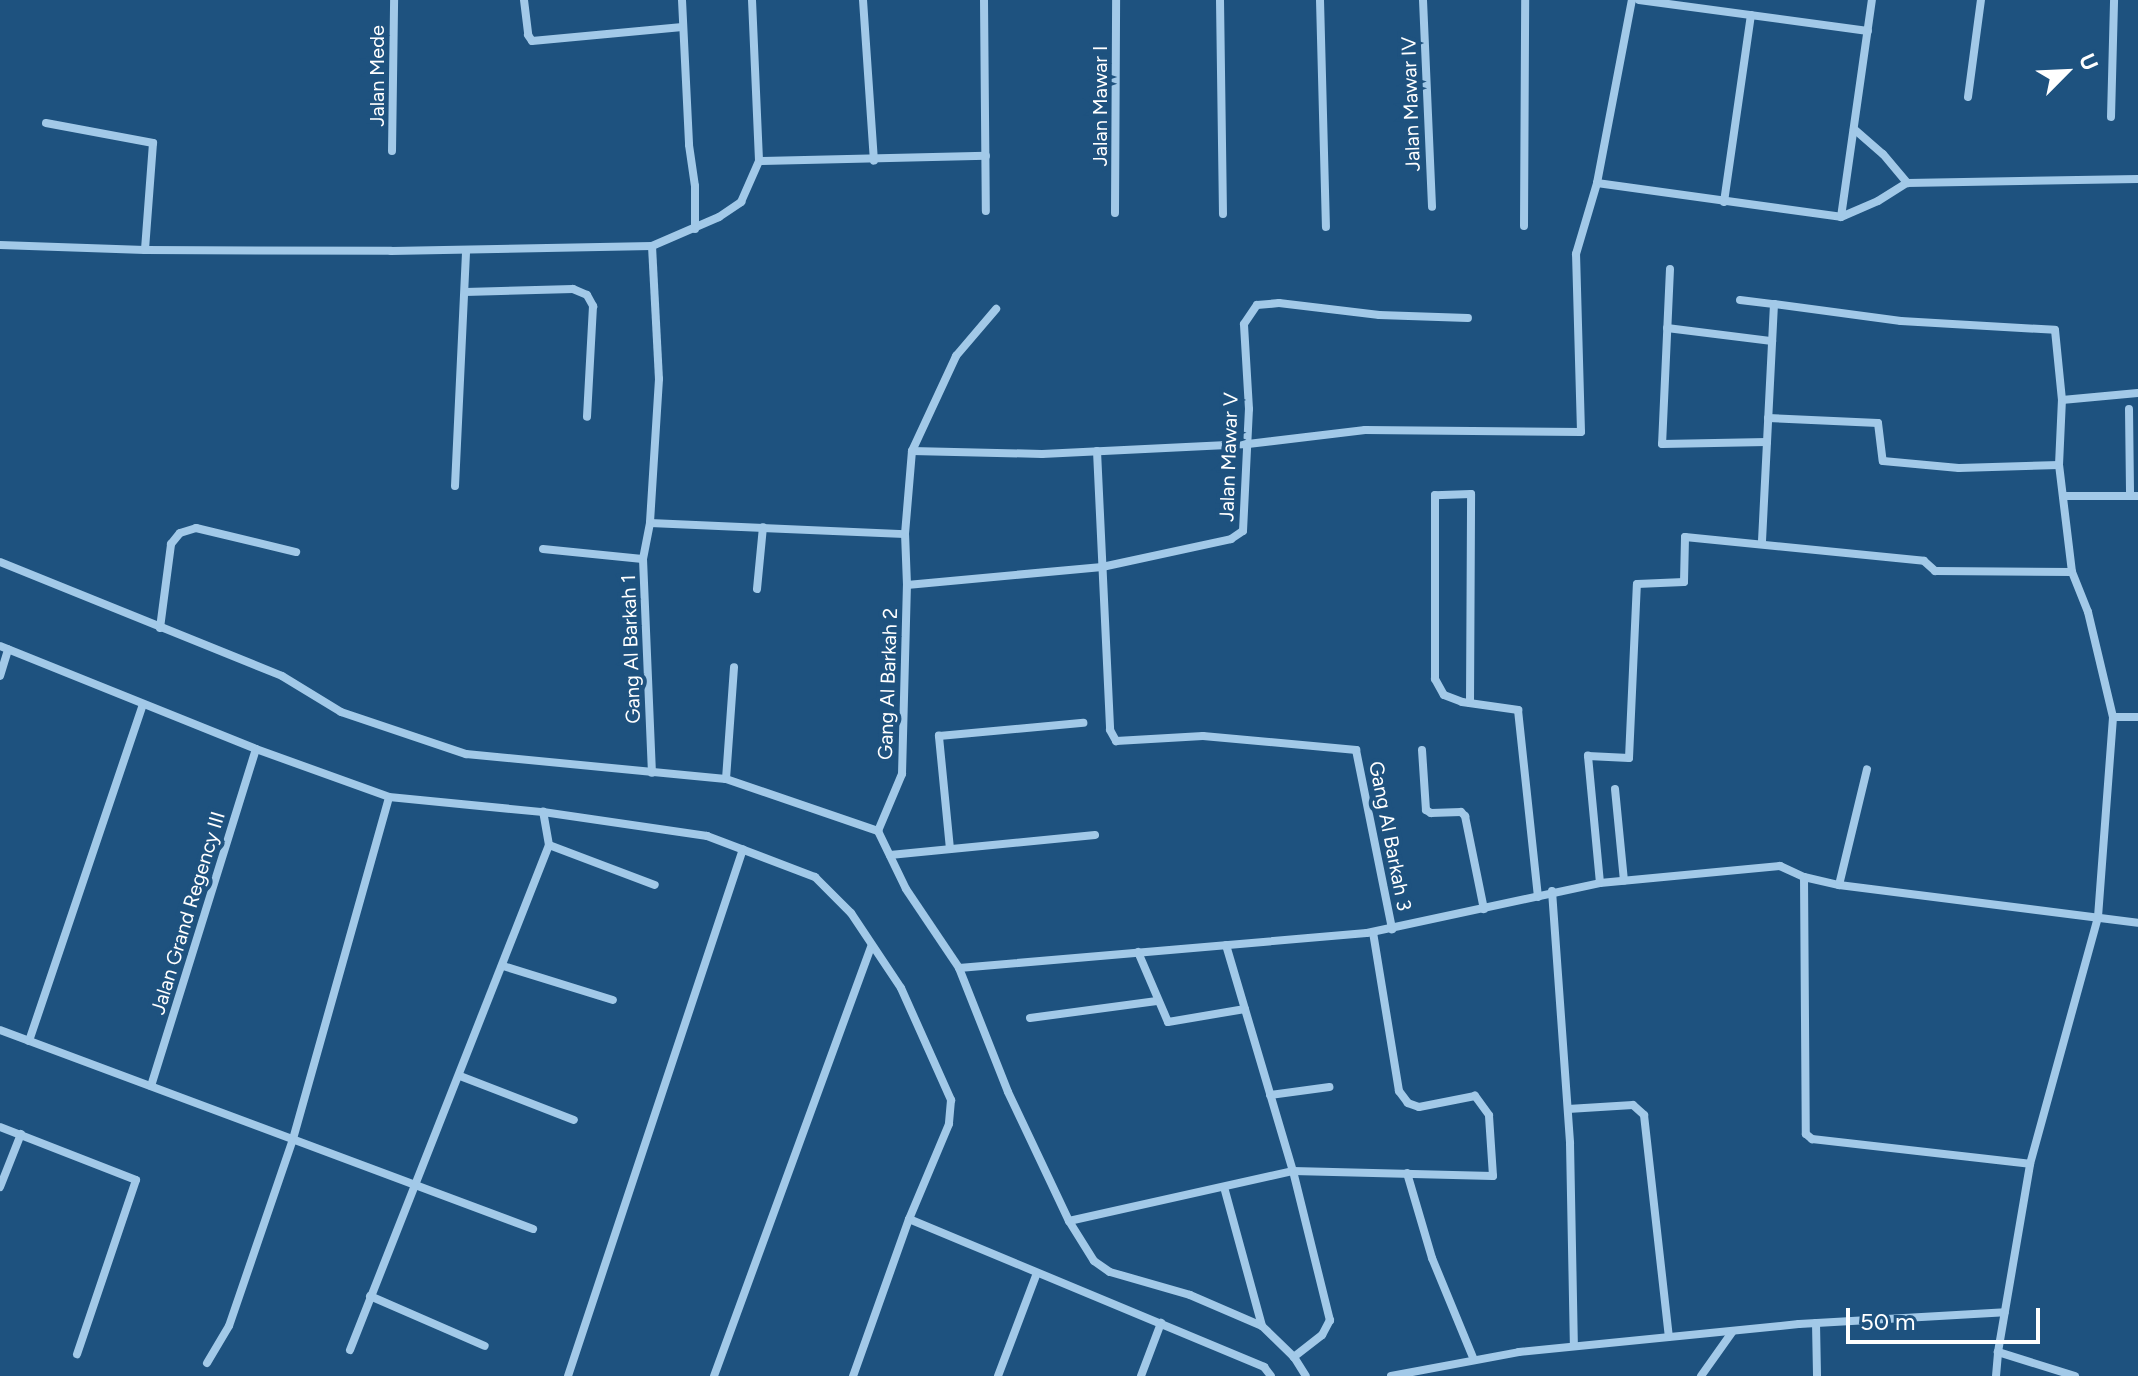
<!DOCTYPE html>
<style>
body{margin:0}
#map{position:relative;width:2138px;height:1376px;overflow:hidden;background:#1e527f;font-family:Figtree,sans-serif}
div>[style]{position:absolute}
.minor>*{height:8px;margin:-4px;padding:0 4px;transform-origin:4px;border-radius:4px;background:#a2c9e8}
span{translate:-50% -50%;white-space:nowrap;text-align:center;line-height:1.15;-webkit-text-stroke:8px #1e527f;paint-order:stroke}
.street-label{font-size:20px;color:#fff}
.north{position:absolute;left:2026px;top:32px;width:80px;height:80px;-webkit-text-stroke:6px #1e527f;paint-order:stroke;rotate:66deg;font-size:22px;font-weight:700;line-height:32px;text-align:center;color:#fff}
.north::after{content:'';display:block;margin:auto;width:28px;height:36px;background:#fff;clip-path:polygon(50% 0,100% 100%,50% 72%,0 100%)}
.scale{position:absolute;left:1846px;top:1308px;width:194px;height:36px;box-sizing:border-box;border:4px solid #fff;border-top:0;padding-left:10px;font-size:24px;line-height:28px;white-space:nowrap;color:#fff;-webkit-text-stroke:6px #1e527f;paint-order:stroke}
</style>
<div id="map">
<div class="minor">
<i style="left:524px;top:0;width:35px;rotate:83deg"></i>
<i style="left:528px;top:35px;width:7px;rotate:56deg"></i>
<i style="left:532px;top:41px;width:151px;rotate:-5.3deg"></i>
<i style="left:682px;top:0;width:145px;rotate:87.2deg"></i>
<i style="left:689px;top:145px;width:41px;rotate:81.7deg"></i>
<i style="left:695px;top:186px;width:43px;rotate:90deg"></i>
<i style="left:752px;top:0;width:161px;rotate:87.5deg"></i>
<i style="left:863px;top:0;width:161px;rotate:86.1deg"></i>
<i style="left:984px;top:0;width:211px;rotate:89.5deg"></i>
<i style="left:1220px;top:0;width:214px;rotate:89.2deg"></i>
<i style="left:1320px;top:0;width:227px;rotate:88.5deg"></i>
<i style="left:1423px;top:0;width:207px;rotate:87.5deg"></i>
<i style="left:1639px;top:0;width:231px;rotate:7.7deg"></i>
<i style="left:1968px;top:97px;width:98px;rotate:-82.4deg"></i>
<i style="left:2111px;top:117px;width:117px;rotate:-88.5deg"></i>
<i style="left:46px;top:123px;width:109px;rotate:10.6deg"></i>
<i style="left:153px;top:143px;width:107px;rotate:94.3deg"></i>
<i style="left:1854px;top:129px;width:38px;rotate:41deg"></i>
<i style="left:1883px;top:154px;width:38px;rotate:50deg"></i>
<i style="left:392px;top:151px;width:151px;rotate:-89.2deg"></i>
<i style="left:1597px;top:183px;width:246px;rotate:7.9deg"></i>
<i style="left:1841px;top:217px;width:40px;rotate:-23.4deg"></i>
<i style="left:1878px;top:201px;width:34px;rotate:-32deg"></i>
<i style="left:1907px;top:183px;width:231px;rotate:-1deg"></i>
<i style="left:1724px;top:202px;width:189px;rotate:-81.8deg"></i>
<i style="left:1115px;top:213px;width:213px;rotate:-89.7deg"></i>
<i style="left:1841px;top:217px;width:219px;rotate:-81.9deg"></i>
<i style="left:1524px;top:226px;width:226px;rotate:-89.7deg"></i>
<i style="left:0;top:245px;width:145px;rotate:2deg"></i>
<i style="left:145px;top:250px;width:246px;rotate:0.2deg"></i>
<i style="left:391px;top:251px;width:261px;rotate:-1.1deg"></i>
<i style="left:652px;top:246px;width:73px;rotate:-23.4deg"></i>
<i style="left:719px;top:217px;width:27px;rotate:-34deg"></i>
<i style="left:741px;top:202px;width:45px;rotate:-66.3deg"></i>
<i style="left:759px;top:161px;width:227px;rotate:-1.3deg"></i>
<i style="left:652px;top:246px;width:133px;rotate:87deg"></i>
<i style="left:659px;top:379px;width:144px;rotate:93.6deg"></i>
<i style="left:650px;top:523px;width:37px;rotate:101deg"></i>
<i style="left:643px;top:559px;width:214px;rotate:87.6deg"></i>
<i style="left:1670px;top:269px;width:175px;rotate:92.6deg"></i>
<i style="left:1662px;top:444px;width:105px;rotate:-1.1deg"></i>
<i style="left:465px;top:292px;width:108px;rotate:-1.6deg"></i>
<i style="left:573px;top:289px;width:15px;rotate:23deg"></i>
<i style="left:587px;top:295px;width:13px;rotate:61deg"></i>
<i style="left:593px;top:306px;width:111px;rotate:93.1deg"></i>
<i style="left:1740px;top:300px;width:34px;rotate:7deg"></i>
<i style="left:1774px;top:304px;width:239px;rotate:92.9deg"></i>
<i style="left:1774px;top:304px;width:128px;rotate:7.6deg"></i>
<i style="left:1901px;top:321px;width:154px;rotate:3.3deg"></i>
<i style="left:2055px;top:330px;width:70px;rotate:84.3deg"></i>
<i style="left:1667px;top:328px;width:106px;rotate:7.1deg"></i>
<i style="left:2129px;top:409px;width:87px;rotate:89.3deg"></i>
<i style="left:1768px;top:418px;width:110px;rotate:2.6deg"></i>
<i style="left:1878px;top:423px;width:38px;rotate:83deg"></i>
<i style="left:1883px;top:461px;width:76px;rotate:5.3deg"></i>
<i style="left:1959px;top:468px;width:100px;rotate:-1.7deg"></i>
<i style="left:912px;top:451px;width:130px;rotate:1.3deg"></i>
<i style="left:1042px;top:454px;width:206px;rotate:-2.8deg"></i>
<i style="left:1248px;top:444px;width:118px;rotate:-6.8deg"></i>
<i style="left:1365px;top:430px;width:216px;rotate:0.5deg"></i>
<i style="left:1581px;top:432px;width:178px;rotate:-91.6deg"></i>
<i style="left:1576px;top:254px;width:74px;rotate:-73.5deg"></i>
<i style="left:1597px;top:183px;width:186px;rotate:-79.2deg"></i>
<i style="left:1097px;top:451px;width:279px;rotate:87.3deg"></i>
<i style="left:1110px;top:730px;width:13px;rotate:61deg"></i>
<i style="left:1116px;top:741px;width:87px;rotate:-3.3deg"></i>
<i style="left:1203px;top:736px;width:154px;rotate:5.2deg"></i>
<i style="left:1356px;top:750px;width:183px;rotate:78.6deg"></i>
<i style="left:455px;top:486px;width:236px;rotate:-87.3deg"></i>
<i style="left:2063px;top:496px;width:75px"></i>
<i style="left:650px;top:523px;width:255px;rotate:2.5deg"></i>
<i style="left:543px;top:549px;width:100px;rotate:5.7deg"></i>
<i style="left:0;top:562px;width:304px;rotate:22deg"></i>
<i style="left:282px;top:676px;width:69px;rotate:31.4deg"></i>
<i style="left:341px;top:712px;width:132px;rotate:18.6deg"></i>
<i style="left:466px;top:754px;width:261px;rotate:5.5deg"></i>
<i style="left:726px;top:779px;width:161px;rotate:18.9deg"></i>
<i style="left:878px;top:831px;width:64px;rotate:64.2deg"></i>
<i style="left:906px;top:889px;width:95px;rotate:56.1deg"></i>
<i style="left:959px;top:968px;width:133px;rotate:68.4deg"></i>
<i style="left:1008px;top:1092px;width:143px;rotate:64.7deg"></i>
<i style="left:1069px;top:1221px;width:47px;rotate:58deg"></i>
<i style="left:1094px;top:1261px;width:19px;rotate:35deg"></i>
<i style="left:1110px;top:1272px;width:83px;rotate:16deg"></i>
<i style="left:1190px;top:1295px;width:78px;rotate:23.3deg"></i>
<i style="left:1262px;top:1326px;width:45px;rotate:44.1deg"></i>
<i style="left:1294px;top:1357px;width:22px;rotate:58deg"></i>
<i style="left:907px;top:585px;width:196px;rotate:-5.3deg"></i>
<i style="left:1102px;top:567px;width:132px;rotate:-12.2deg"></i>
<i style="left:1231px;top:539px;width:14px;rotate:-34deg"></i>
<i style="left:1243px;top:531px;width:122px;rotate:-87.2deg"></i>
<i style="left:1249px;top:409px;width:85px;rotate:-93.4deg"></i>
<i style="left:1244px;top:324px;width:23px;rotate:-56deg"></i>
<i style="left:1257px;top:305px;width:22px;rotate:-5deg"></i>
<i style="left:1279px;top:303px;width:101px;rotate:6.8deg"></i>
<i style="left:1379px;top:315px;width:89px;rotate:1.9deg"></i>
<i style="left:757px;top:589px;width:62px;rotate:-84.5deg"></i>
<i style="left:160px;top:628px;width:85px;rotate:-82.5deg"></i>
<i style="left:171px;top:544px;width:14px;rotate:-51deg"></i>
<i style="left:180px;top:533px;width:17px;rotate:-17deg"></i>
<i style="left:196px;top:528px;width:103px;rotate:13.5deg"></i>
<i style="left:0;top:646px;width:276px;rotate:21.9deg"></i>
<i style="left:256px;top:749px;width:141px;rotate:19.8deg"></i>
<i style="left:389px;top:797px;width:155px;rotate:5.6deg"></i>
<i style="left:543px;top:812px;width:166px;rotate:8.3deg"></i>
<i style="left:707px;top:836px;width:116px;rotate:20.8deg"></i>
<i style="left:815px;top:877px;width:51px;rotate:45deg"></i>
<i style="left:851px;top:913px;width:90px;rotate:56.3deg"></i>
<i style="left:901px;top:988px;width:123px;rotate:65.9deg"></i>
<i style="left:951px;top:1100px;width:24px;rotate:95deg"></i>
<i style="left:949px;top:1124px;width:103px;rotate:112.8deg"></i>
<i style="left:909px;top:1219px;width:167px;rotate:109.6deg"></i>
<i style="left:0;top:676px;width:28px;rotate:-73deg"></i>
<i style="left:1470px;top:703px;width:209px;rotate:-89.7deg"></i>
<i style="left:1471px;top:494px;width:36px;rotate:178deg"></i>
<i style="left:1435px;top:495px;width:184px;rotate:90deg"></i>
<i style="left:1435px;top:679px;width:18px;rotate:61deg"></i>
<i style="left:1444px;top:695px;width:19px;rotate:21deg"></i>
<i style="left:1462px;top:702px;width:57px;rotate:8.1deg"></i>
<i style="left:1518px;top:710px;width:188px;rotate:83.9deg"></i>
<i style="left:2113px;top:717px;width:25px"></i>
<i style="left:1422px;top:750px;width:60px;rotate:86.2deg"></i>
<i style="left:1426px;top:810px;width:6px;rotate:31deg"></i>
<i style="left:1431px;top:813px;width:30px;rotate:-2deg"></i>
<i style="left:1461px;top:812px;width:6px;rotate:45deg"></i>
<i style="left:1465px;top:816px;width:95px;rotate:78.5deg"></i>
<i style="left:726px;top:779px;width:112px;rotate:-85.9deg"></i>
<i style="left:1615px;top:789px;width:92px;rotate:84.4deg"></i>
<i style="left:878px;top:831px;width:62px;rotate:-67.2deg"></i>
<i style="left:902px;top:774px;width:189px;rotate:-88.5deg"></i>
<i style="left:907px;top:585px;width:51px;rotate:-92.2deg"></i>
<i style="left:905px;top:534px;width:83px;rotate:-85.2deg"></i>
<i style="left:912px;top:451px;width:105px;rotate:-65.1deg"></i>
<i style="left:956px;top:356px;width:62px;rotate:-49.6deg"></i>
<i style="left:549px;top:845px;width:113px;rotate:20.7deg"></i>
<i style="left:950px;top:849px;width:114px;rotate:-95.6deg"></i>
<i style="left:939px;top:736px;width:145px;rotate:-5.2deg"></i>
<i style="left:890px;top:855px;width:206px;rotate:-5.6deg"></i>
<i style="left:1804px;top:877px;width:257px;rotate:89.6deg"></i>
<i style="left:1806px;top:1134px;width:8px;rotate:40deg"></i>
<i style="left:1812px;top:1139px;width:219px;rotate:6.5deg"></i>
<i style="left:1600px;top:883px;width:128px;rotate:-95.4deg"></i>
<i style="left:1588px;top:756px;width:41px;rotate:2.8deg"></i>
<i style="left:1629px;top:758px;width:174px;rotate:-87.4deg"></i>
<i style="left:1637px;top:584px;width:47px;rotate:-2.4deg"></i>
<i style="left:1684px;top:582px;width:45px;rotate:-88.7deg"></i>
<i style="left:1685px;top:537px;width:240px;rotate:5.7deg"></i>
<i style="left:1924px;top:561px;width:15px;rotate:42deg"></i>
<i style="left:1935px;top:571px;width:137px;rotate:0.4deg"></i>
<i style="left:1839px;top:885px;width:119px;rotate:-76.4deg"></i>
<i style="left:1552px;top:891px;width:253px;rotate:85.9deg"></i>
<i style="left:1570px;top:1143px;width:203px;rotate:88.9deg"></i>
<i style="left:1226px;top:945px;width:236px;rotate:73.5deg"></i>
<i style="left:1293px;top:1171px;width:154px;rotate:76.1deg"></i>
<i style="left:1330px;top:1320px;width:17px;rotate:118deg"></i>
<i style="left:1322px;top:1335px;width:36px;rotate:142deg"></i>
<i style="left:1138px;top:952px;width:76px;rotate:66.8deg"></i>
<i style="left:1168px;top:1022px;width:78px;rotate:-9.6deg"></i>
<i style="left:503px;top:966px;width:115px;rotate:17.2deg"></i>
<i style="left:959px;top:968px;width:409px;rotate:-4.9deg"></i>
<i style="left:1367px;top:933px;width:238px;rotate:-12.1deg"></i>
<i style="left:1600px;top:883px;width:181px;rotate:-5.4deg"></i>
<i style="left:1780px;top:866px;width:26px;rotate:25deg"></i>
<i style="left:1804px;top:877px;width:36px;rotate:13deg"></i>
<i style="left:1839px;top:885px;width:301px;rotate:7.2deg"></i>
<i style="left:1030px;top:1018px;width:128px;rotate:-7.6deg"></i>
<i style="left:0;top:1030px;width:569px;rotate:20.47deg"></i>
<i style="left:29px;top:1041px;width:355px;rotate:-71.3deg"></i>
<i style="left:460px;top:1076px;width:122px;rotate:21.1deg"></i>
<i style="left:151px;top:1086px;width:353px;rotate:-72.7deg"></i>
<i style="left:1270px;top:1095px;width:60px;rotate:-7.7deg"></i>
<i style="left:1568px;top:1109px;width:65px;rotate:-3.5deg"></i>
<i style="left:1633px;top:1105px;width:15px;rotate:42deg"></i>
<i style="left:1644px;top:1115px;width:223px;rotate:83.6deg"></i>
<i style="left:0;top:1127px;width:146px;rotate:21.3deg"></i>
<i style="left:136px;top:1180px;width:184px;rotate:108.7deg"></i>
<i style="left:1407px;top:1173px;width:89px;rotate:73.6deg"></i>
<i style="left:1432px;top:1258px;width:110px;rotate:67.6deg"></i>
<i style="left:0;top:1187px;width:57px;rotate:-68.4deg"></i>
<i style="left:1224px;top:1187px;width:144px;rotate:74.7deg"></i>
<i style="left:909px;top:1219px;width:385px;rotate:22.6deg"></i>
<i style="left:1264px;top:1367px;width:11px;rotate:52deg"></i>
<i style="left:1069px;top:1221px;width:230px;rotate:-12.6deg"></i>
<i style="left:1293px;top:1171px;width:200px;rotate:1.4deg"></i>
<i style="left:1493px;top:1176px;width:61px;rotate:-93.8deg"></i>
<i style="left:1489px;top:1115px;width:24px;rotate:-126deg"></i>
<i style="left:1475px;top:1096px;width:57px;rotate:168.9deg"></i>
<i style="left:1419px;top:1107px;width:12px;rotate:-160deg"></i>
<i style="left:1408px;top:1103px;width:15px;rotate:-127deg"></i>
<i style="left:1399px;top:1091px;width:161px;rotate:-99.3deg"></i>
<i style="left:370px;top:1296px;width:125px;rotate:23.5deg"></i>
<i style="left:1816px;top:1323px;width:53px;rotate:88.9deg"></i>
<i style="left:350px;top:1350px;width:543px;rotate:-68.49deg"></i>
<i style="left:549px;top:845px;width:34px;rotate:-100deg"></i>
<i style="left:207px;top:1363px;width:43px;rotate:-59.3deg"></i>
<i style="left:229px;top:1326px;width:198px;rotate:-71.1deg"></i>
<i style="left:293px;top:1139px;width:355px;rotate:-74.3deg"></i>
<i style="left:568px;top:1376px;width:555px;rotate:-71.63deg"></i>
<i style="left:714px;top:1376px;width:458px;rotate:-69.9deg"></i>
<i style="left:998px;top:1376px;width:110px;rotate:-69.3deg"></i>
<i style="left:1141px;top:1376px;width:57px;rotate:-69.3deg"></i>
<i style="left:1391px;top:1376px;width:130px;rotate:-10.6deg"></i>
<i style="left:1519px;top:1352px;width:281px;rotate:-5.7deg"></i>
<i style="left:1799px;top:1324px;width:206px;rotate:-3.3deg"></i>
<i style="left:1701px;top:1376px;width:55px;rotate:-54.6deg"></i>
<i style="left:1996px;top:1376px;width:24px;rotate:-85deg"></i>
<i style="left:2075px;top:1376px;width:81px;rotate:-162.7deg"></i>
<i style="left:1998px;top:1352px;width:191px;rotate:-80.3deg"></i>
<i style="left:2030px;top:1164px;width:256px;rotate:-74.6deg"></i>
<i style="left:2098px;top:917px;width:201px;rotate:-85.7deg"></i>
<i style="left:2113px;top:717px;width:108px;rotate:-103.4deg"></i>
<i style="left:2088px;top:612px;width:43px;rotate:-111.8deg"></i>
<i style="left:2072px;top:572px;width:108px;rotate:-96.9deg"></i>
<i style="left:2059px;top:465px;width:65px;rotate:-87.4deg"></i>
<i style="left:2062px;top:400px;width:76px;rotate:-5.3deg"></i>
</div>
<div class="street-label">
<span style="left:377px;top:76px;rotate:-90deg">Jalan Mede</span>
<span style="left:1411px;top:104px;rotate:-92deg">Jalan Mawar IV</span>
<span style="left:1100px;top:106px;rotate:-90deg">Jalan Mawar I</span>
<span style="left:1229px;top:457px;rotate:-88deg">Jalan Mawar V</span>
<span style="left:631px;top:649px;rotate:-92deg">Gang Al Barkah 1</span>
<span style="left:888px;top:684px;rotate:-88deg">Gang Al Barkah 2</span>
<span style="left:1390px;top:836px;rotate:79deg">Gang Al Barkah 3</span>
<span style="left:188px;top:913px;rotate:-73deg">Jalan Grand Regency III</span>
</div>
<div class="north">U</div>
<div class="scale">50 m</div>
</div>
